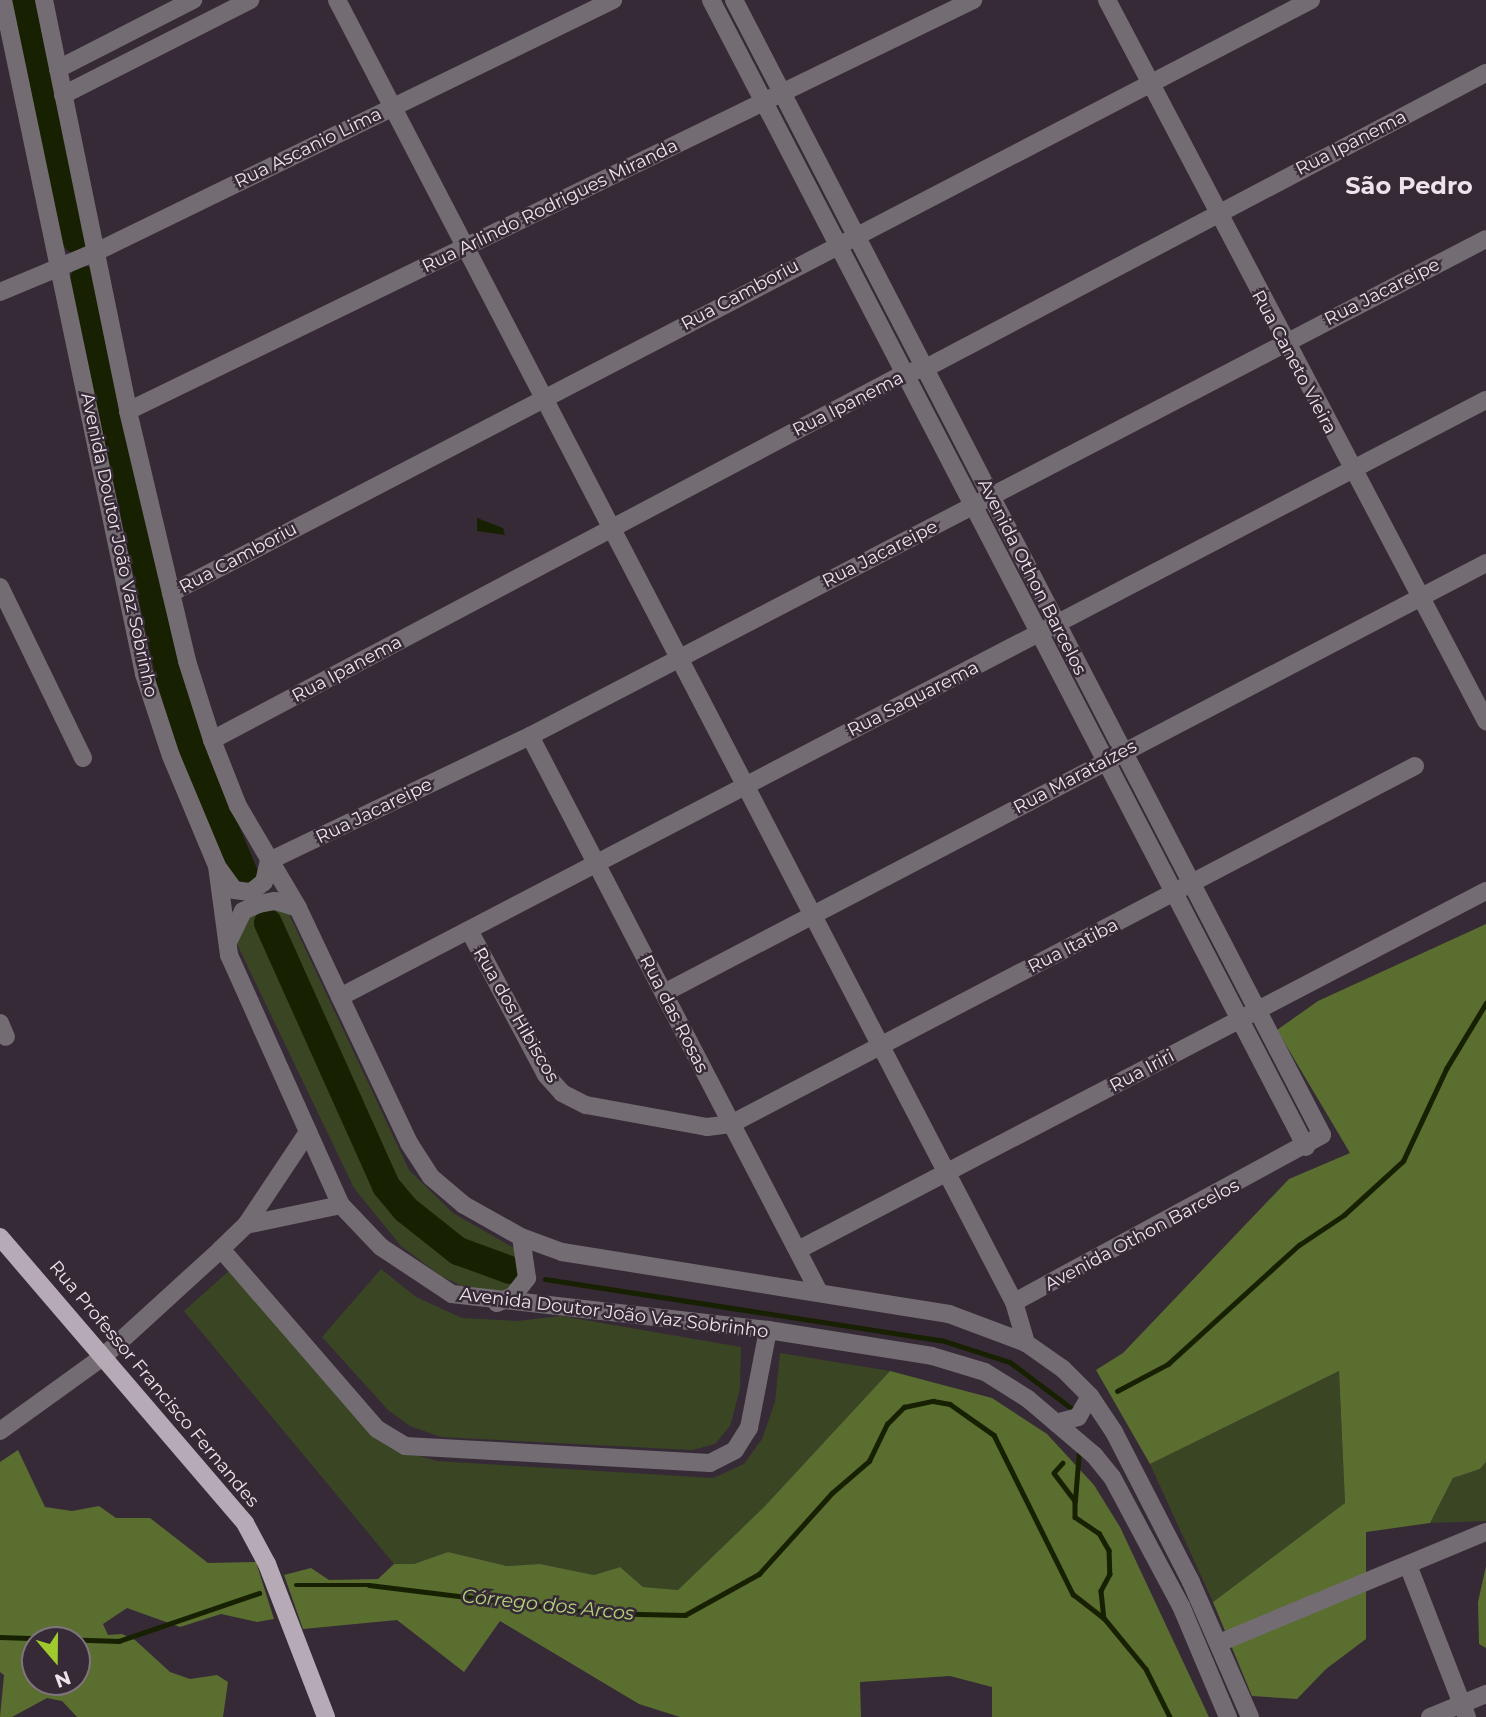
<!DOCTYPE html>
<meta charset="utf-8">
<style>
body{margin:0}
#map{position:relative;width:1486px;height:1717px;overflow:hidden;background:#372a37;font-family:Montserrat,sans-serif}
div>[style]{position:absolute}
.green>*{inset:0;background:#3a4524}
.forest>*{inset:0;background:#5a6e30}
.water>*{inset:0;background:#172101}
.stream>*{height:4.5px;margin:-2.25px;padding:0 2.25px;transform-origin:2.25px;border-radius:2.25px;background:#172101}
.river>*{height:28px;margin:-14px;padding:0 14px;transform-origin:14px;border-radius:14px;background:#172101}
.minor>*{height:18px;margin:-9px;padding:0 9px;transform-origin:9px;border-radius:9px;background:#736d73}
.major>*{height:18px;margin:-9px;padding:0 9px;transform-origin:9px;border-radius:9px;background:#b7aab7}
span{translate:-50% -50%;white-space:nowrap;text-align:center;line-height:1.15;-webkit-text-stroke:5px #372a37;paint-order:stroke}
.street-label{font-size:18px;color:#ece3eb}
.water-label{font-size:19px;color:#b4d379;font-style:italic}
.district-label{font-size:24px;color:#ece3eb;font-weight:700}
.north{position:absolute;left:21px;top:1626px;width:70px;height:70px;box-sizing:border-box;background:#372a37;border:2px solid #7f747f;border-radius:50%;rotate:160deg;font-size:19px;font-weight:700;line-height:28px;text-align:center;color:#ece3eb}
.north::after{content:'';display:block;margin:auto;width:24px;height:32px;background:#9fca2e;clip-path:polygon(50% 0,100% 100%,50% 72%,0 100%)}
</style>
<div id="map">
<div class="green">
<i style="clip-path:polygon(274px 902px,288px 912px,409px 1170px,453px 1213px,519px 1251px,514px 1284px,503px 1292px,464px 1287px,441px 1276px,401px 1246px,354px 1188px,236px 942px,243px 914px)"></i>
<i style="clip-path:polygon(381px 1269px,416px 1297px,462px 1318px,517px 1321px,561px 1316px,741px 1347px,740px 1389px,730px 1426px,715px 1444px,692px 1450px,441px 1437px,410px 1426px,388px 1410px,322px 1337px)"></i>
<i style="clip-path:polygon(230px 1270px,371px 1434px,401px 1450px,436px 1461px,713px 1478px,744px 1464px,762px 1439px,775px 1402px,780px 1353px,890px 1371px,764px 1507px,678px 1590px,643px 1587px,620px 1567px,594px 1575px,540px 1564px,507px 1566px,448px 1552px,414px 1564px,394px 1564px,184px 1311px)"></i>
<i style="clip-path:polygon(1339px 1371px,1345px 1503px,1213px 1602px,1150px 1464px)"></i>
<i style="clip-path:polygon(1486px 1462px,1486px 1521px,1430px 1523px,1453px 1478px,1480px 1469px)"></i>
</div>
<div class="forest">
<i style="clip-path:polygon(1486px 924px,1486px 1462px,1480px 1469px,1453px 1478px,1430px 1523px,1366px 1532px,1366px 1639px,1326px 1669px,1297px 1699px,1252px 1696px,1213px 1602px,1345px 1503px,1339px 1371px,1150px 1464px,1096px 1370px,1123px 1353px,1289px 1179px,1350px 1153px,1277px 1030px,1318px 1001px)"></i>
<i style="clip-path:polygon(890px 1371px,992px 1398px,1047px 1434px,1094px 1485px,1120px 1527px,1209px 1717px,992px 1717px,992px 1687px,950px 1676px,860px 1682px,861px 1717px,680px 1717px,639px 1704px,500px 1621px,464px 1672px,397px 1620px,303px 1629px,284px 1575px,311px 1568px,329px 1580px,378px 1579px,394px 1564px,414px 1564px,448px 1552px,507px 1566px,540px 1564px,594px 1575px,620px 1567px,643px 1587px,678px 1590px,764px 1507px)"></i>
<i style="clip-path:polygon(evenodd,18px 1450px,45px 1507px,72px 1511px,99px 1506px,116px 1518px,150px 1518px,208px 1563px,256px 1562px,274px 1619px,257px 1622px,221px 1614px,180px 1627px,127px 1608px,103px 1624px,108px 1635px,122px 1634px,135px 1640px,170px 1672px,190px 1679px,217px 1675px,228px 1682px,223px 1717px,77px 1717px,62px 1701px,47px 1698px,12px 1717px,0 1717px,4px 1675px,0 1672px,0 1462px,18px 1450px,35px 1640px,77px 1640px,77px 1682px,35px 1682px,35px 1640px)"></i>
<i style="clip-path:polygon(1486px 1566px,1486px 1648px,1479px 1644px,1478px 1602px)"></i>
</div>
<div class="water">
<i style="clip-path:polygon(477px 518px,503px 528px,505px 535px,477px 531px)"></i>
</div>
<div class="stream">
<i style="left:545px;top:1279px;width:401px;rotate:8.8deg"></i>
<i style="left:941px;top:1340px;width:72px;rotate:17.7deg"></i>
<i style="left:1010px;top:1362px;width:80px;rotate:36.9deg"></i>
<i style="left:1117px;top:1391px;width:58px;rotate:-27.9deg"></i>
<i style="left:1168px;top:1364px;width:177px;rotate:-42.3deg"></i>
<i style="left:1299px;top:1245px;width:54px;rotate:-33.7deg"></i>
<i style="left:1344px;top:1215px;width:80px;rotate:-42.5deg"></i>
<i style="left:1403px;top:1161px;width:102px;rotate:-64.9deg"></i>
<i style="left:1446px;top:1069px;width:77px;rotate:-58.8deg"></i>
<i style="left:1063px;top:1463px;width:13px;rotate:132deg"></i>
<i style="left:1054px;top:1473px;width:35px;rotate:53deg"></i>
<i style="left:1075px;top:1501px;width:16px;rotate:90deg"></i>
<i style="left:1075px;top:1517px;width:29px;rotate:34deg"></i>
<i style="left:1099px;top:1533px;width:20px;rotate:60deg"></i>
<i style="left:1109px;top:1550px;width:24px;rotate:88deg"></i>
<i style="left:1110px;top:1574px;width:19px;rotate:118deg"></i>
<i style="left:1101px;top:1591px;width:27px;rotate:84deg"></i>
<i style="left:1075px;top:1500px;width:50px;rotate:-85.4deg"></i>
<i style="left:296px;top:1585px;width:73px"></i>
<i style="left:369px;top:1585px;width:229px;rotate:7deg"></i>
<i style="left:596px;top:1613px;width:89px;rotate:1.3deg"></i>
<i style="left:685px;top:1615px;width:85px;rotate:-29deg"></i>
<i style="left:759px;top:1574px;width:109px;rotate:-48deg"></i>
<i style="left:832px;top:1493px;width:49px;rotate:-40.9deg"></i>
<i style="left:869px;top:1461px;width:41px;rotate:-64.1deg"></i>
<i style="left:887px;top:1424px;width:24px;rotate:-45deg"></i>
<i style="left:904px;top:1407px;width:30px;rotate:-12deg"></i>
<i style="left:933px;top:1401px;width:17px;rotate:10deg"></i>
<i style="left:950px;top:1404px;width:54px;rotate:35.2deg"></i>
<i style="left:994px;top:1435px;width:178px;rotate:63.6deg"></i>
<i style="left:1073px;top:1594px;width:39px;rotate:38deg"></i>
<i style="left:1104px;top:1618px;width:66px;rotate:50.5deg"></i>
<i style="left:1146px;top:1669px;width:54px;rotate:63.4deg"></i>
<i style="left:0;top:1637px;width:119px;rotate:1.9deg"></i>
<i style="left:119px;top:1641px;width:148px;rotate:-18.9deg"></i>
</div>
<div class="river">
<i style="left:24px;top:0;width:245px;rotate:77.7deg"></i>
<i style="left:84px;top:280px;width:407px;rotate:77.8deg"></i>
<i style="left:170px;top:678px;width:81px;rotate:72.7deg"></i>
<i style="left:194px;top:755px;width:129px;rotate:67.2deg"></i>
<i style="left:268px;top:923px;width:288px;rotate:65.8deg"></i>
<i style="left:386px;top:1186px;width:30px;rotate:50deg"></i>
<i style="left:405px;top:1209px;width:68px;rotate:38.4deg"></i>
<i style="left:458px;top:1251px;width:55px;rotate:20.1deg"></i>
</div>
<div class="minor">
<i style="left:3px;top:0;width:689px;rotate:78.18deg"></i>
<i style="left:144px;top:674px;width:86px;rotate:71.8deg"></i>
<i style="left:171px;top:756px;width:119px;rotate:67.3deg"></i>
<i style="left:217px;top:866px;width:90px;rotate:82.3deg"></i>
<i style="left:229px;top:955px;width:274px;rotate:65.9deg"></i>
<i style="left:341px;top:1205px;width:58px;rotate:46.4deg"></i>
<i style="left:381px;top:1247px;width:85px;rotate:33.5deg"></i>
<i style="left:452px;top:1294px;width:318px;rotate:6.5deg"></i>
<i style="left:768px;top:1330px;width:166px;rotate:9deg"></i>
<i style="left:932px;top:1356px;width:55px;rotate:16.8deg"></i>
<i style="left:985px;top:1372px;width:51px;rotate:32.1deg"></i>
<i style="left:1028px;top:1399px;width:87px;rotate:40.3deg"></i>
<i style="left:1094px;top:1455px;width:28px;rotate:51deg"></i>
<i style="left:1112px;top:1477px;width:146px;rotate:61.9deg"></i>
<i style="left:1181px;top:1606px;width:121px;rotate:67.1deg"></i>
<i style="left:44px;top:0;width:419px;rotate:78.4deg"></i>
<i style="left:128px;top:411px;width:257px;rotate:76.7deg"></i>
<i style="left:187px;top:661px;width:83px;rotate:72.4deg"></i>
<i style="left:212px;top:740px;width:71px;rotate:68.5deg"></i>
<i style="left:238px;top:806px;width:118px;rotate:59.5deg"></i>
<i style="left:298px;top:908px;width:260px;rotate:64.7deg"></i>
<i style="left:409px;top:1143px;width:40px;rotate:57.1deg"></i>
<i style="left:431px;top:1177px;width:43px;rotate:40.3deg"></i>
<i style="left:464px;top:1205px;width:65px;rotate:29.3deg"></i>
<i style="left:521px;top:1237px;width:44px;rotate:20.1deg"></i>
<i style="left:562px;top:1252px;width:392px;rotate:9.1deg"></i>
<i style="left:949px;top:1314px;width:82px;rotate:20.6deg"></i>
<i style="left:1026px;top:1343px;width:45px;rotate:35.1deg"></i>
<i style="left:1063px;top:1369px;width:38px;rotate:45deg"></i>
<i style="left:1090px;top:1396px;width:43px;rotate:56.3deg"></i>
<i style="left:1114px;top:1432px;width:169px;rotate:62.8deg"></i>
<i style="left:1191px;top:1582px;width:147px;rotate:66.4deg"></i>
<i style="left:337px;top:0;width:1467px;rotate:62.53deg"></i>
<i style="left:711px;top:0;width:1292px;rotate:62.58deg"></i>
<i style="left:734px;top:0;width:1278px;rotate:62.61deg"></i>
<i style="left:1322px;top:1135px;width:350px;rotate:151.5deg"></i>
<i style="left:1014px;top:1302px;width:43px;rotate:73.7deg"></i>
<i style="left:1107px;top:0;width:815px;rotate:62.27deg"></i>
<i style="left:58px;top:69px;width:152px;rotate:-27.1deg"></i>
<i style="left:63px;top:95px;width:210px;rotate:-26.9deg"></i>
<i style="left:0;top:292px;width:106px;rotate:-22.7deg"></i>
<i style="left:98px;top:251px;width:573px;rotate:-25.98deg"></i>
<i style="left:128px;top:411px;width:940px;rotate:-25.94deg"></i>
<i style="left:0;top:587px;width:190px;rotate:64.1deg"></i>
<i style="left:171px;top:593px;width:1285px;rotate:-27.48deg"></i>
<i style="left:530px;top:736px;width:627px;rotate:62.54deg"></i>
<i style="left:212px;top:740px;width:784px;rotate:-27.9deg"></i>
<i style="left:905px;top:373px;width:19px;rotate:-12deg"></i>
<i style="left:924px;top:369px;width:635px;rotate:-27.78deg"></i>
<i style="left:219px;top:869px;width:26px;rotate:54deg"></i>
<i style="left:234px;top:890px;width:17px;rotate:7deg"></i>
<i style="left:251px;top:892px;width:16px;rotate:-38deg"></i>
<i style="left:264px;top:882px;width:22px;rotate:-77deg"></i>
<i style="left:269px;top:861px;width:289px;rotate:-25.6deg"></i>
<i style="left:530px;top:736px;width:1077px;rotate:-27.47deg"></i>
<i style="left:469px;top:930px;width:164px;rotate:62deg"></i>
<i style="left:546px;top:1075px;width:24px;rotate:48deg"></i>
<i style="left:562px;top:1093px;width:27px;rotate:27deg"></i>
<i style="left:586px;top:1105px;width:123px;rotate:10.3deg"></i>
<i style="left:707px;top:1127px;width:24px;rotate:-7deg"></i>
<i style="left:731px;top:1124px;width:772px;rotate:-27.63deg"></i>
<i style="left:229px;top:940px;width:32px;rotate:-64deg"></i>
<i style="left:243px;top:911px;width:17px;rotate:-24deg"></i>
<i style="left:259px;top:904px;width:16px;rotate:-11deg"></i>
<i style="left:275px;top:901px;width:24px;rotate:17deg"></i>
<i style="left:664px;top:993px;width:928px;rotate:-27.61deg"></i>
<i style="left:340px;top:997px;width:1292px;rotate:-27.52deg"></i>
<i style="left:0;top:1023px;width:15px;rotate:67deg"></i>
<i style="left:246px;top:1225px;width:97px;rotate:-11.9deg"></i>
<i style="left:221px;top:1249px;width:238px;rotate:49.1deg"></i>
<i style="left:377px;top:1429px;width:33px;rotate:31deg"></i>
<i style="left:405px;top:1446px;width:305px;rotate:3.2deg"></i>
<i style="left:710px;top:1463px;width:28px;rotate:-27deg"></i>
<i style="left:735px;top:1450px;width:26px;rotate:-58deg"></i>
<i style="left:749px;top:1428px;width:100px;rotate:-79deg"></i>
<i style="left:798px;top:1250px;width:776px;rotate:-27.56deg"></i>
<i style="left:497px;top:1303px;width:17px;rotate:-24deg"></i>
<i style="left:513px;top:1296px;width:23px;rotate:-52deg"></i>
<i style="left:527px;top:1278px;width:41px;rotate:-98.3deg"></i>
<i style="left:1056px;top:1423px;width:23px;rotate:-15deg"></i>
<i style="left:1078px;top:1417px;width:24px;rotate:-60deg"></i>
<i style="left:0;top:1431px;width:128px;rotate:-35.8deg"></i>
<i style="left:104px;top:1356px;width:159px;rotate:-42.4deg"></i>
<i style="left:221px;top:1249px;width:35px;rotate:-44deg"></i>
<i style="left:246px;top:1225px;width:112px;rotate:-56.3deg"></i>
<i style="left:1408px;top:1565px;width:163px;rotate:68.8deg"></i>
<i style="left:1219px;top:1643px;width:289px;rotate:-22.6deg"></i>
<i style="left:1430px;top:1717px;width:61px;rotate:-22.3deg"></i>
</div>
<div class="major">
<i style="left:0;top:1237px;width:377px;rotate:49.4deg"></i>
<i style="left:245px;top:1523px;width:47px;rotate:61.8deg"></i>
<i style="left:267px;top:1564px;width:164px;rotate:68.9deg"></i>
</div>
<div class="street-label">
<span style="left:1351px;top:143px;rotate:-27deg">Rua Ipanema</span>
<span style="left:308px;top:148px;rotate:-26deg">Rua Ascanio Lima</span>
<span style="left:550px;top:206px;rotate:-26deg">Rua Arlindo Rodrigues Miranda</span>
<span style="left:1382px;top:292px;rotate:-27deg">Rua Jacareipe</span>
<span style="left:740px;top:295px;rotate:-28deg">Rua Camboriu</span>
<span style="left:1294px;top:362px;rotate:62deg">Rua Caneto Vieira</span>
<span style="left:848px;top:404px;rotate:-27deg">Rua Ipanema</span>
<span style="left:119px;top:545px;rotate:78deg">Avenida Doutor João Vaz Sobrinho</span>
<span style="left:880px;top:554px;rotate:-27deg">Rua Jacareipe</span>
<span style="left:238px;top:558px;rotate:-28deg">Rua Camboriu</span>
<span style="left:1032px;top:577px;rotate:63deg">Avenida Othon Barcelos</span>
<span style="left:347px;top:669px;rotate:-28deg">Rua Ipanema</span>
<span style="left:913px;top:699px;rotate:-27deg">Rua Saquarema</span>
<span style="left:1075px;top:777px;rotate:-28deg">Rua Marataízes</span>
<span style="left:374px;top:811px;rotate:-26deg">Rua Jacareipe</span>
<span style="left:1073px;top:946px;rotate:-27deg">Rua Itatiba</span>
<span style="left:674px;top:1014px;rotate:63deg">Rua das Rosas</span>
<span style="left:516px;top:1015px;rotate:60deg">Rua dos Hibiscos</span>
<span style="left:1142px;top:1071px;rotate:-28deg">Rua Iriri</span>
<span style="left:1142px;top:1235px;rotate:-28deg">Avenida Othon Barcelos</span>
<span style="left:614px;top:1313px;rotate:7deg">Avenida Doutor João Vaz Sobrinho</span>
<span style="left:154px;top:1384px;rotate:50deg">Rua Professor Francisco Fernandes</span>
</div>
<div class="water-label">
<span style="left:548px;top:1605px;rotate:6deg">Córrego dos Arcos</span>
</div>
<div class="district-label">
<span style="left:1409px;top:186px">São Pedro</span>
</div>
<div class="north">N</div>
</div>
